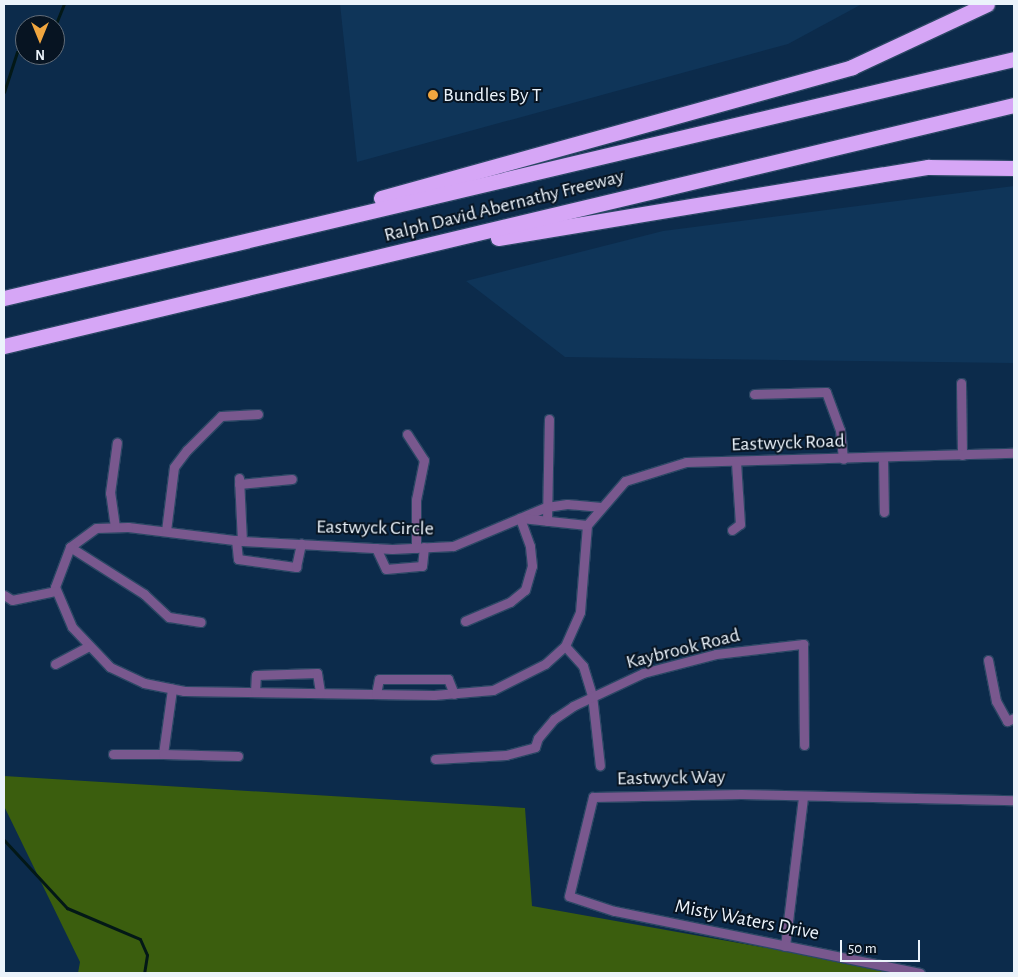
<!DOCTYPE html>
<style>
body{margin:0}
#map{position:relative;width:1018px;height:977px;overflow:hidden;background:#0c2b4b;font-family:"Alegreya Sans",sans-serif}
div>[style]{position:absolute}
.built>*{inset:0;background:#0f3559}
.forest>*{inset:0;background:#3b5e0e}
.stream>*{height:3px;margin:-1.5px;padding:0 1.5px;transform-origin:1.5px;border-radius:1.5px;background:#031817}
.roads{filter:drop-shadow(1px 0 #2b4764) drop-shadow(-1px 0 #2b4764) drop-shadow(0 1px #2b4764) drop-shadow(0 -1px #2b4764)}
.minor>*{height:9px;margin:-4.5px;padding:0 4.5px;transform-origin:4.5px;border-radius:4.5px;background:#79588e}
.motorway>*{height:15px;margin:-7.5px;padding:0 7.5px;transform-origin:7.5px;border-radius:7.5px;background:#d6a6f6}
.dots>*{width:14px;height:14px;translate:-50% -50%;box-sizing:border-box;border:2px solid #071422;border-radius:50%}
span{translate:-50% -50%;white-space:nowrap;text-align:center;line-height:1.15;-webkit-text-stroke:4px #071422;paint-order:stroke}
.poi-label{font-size:20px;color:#ebf3fb}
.left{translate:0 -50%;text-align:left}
.street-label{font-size:20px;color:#ebf3fb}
.frame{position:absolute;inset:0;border:5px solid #ebf3fb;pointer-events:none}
.north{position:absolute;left:15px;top:15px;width:50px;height:50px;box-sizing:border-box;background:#071422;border:1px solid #626d79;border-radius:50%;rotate:180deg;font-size:14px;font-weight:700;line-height:20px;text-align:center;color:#ebf3fb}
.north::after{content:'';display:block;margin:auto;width:18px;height:22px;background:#f0a63f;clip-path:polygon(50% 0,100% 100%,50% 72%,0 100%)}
.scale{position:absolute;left:840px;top:940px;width:80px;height:22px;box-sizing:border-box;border:2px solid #ebf3fb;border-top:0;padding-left:6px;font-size:15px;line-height:18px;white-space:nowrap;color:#ebf3fb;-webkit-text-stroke:4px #071422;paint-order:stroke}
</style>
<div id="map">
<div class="built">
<i style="clip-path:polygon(340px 4px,862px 4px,788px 44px,357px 162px)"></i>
<i style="clip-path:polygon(1014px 186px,1014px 363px,565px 357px,466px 281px,663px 231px)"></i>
</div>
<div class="forest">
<i style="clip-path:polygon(4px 776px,525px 808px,532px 906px,907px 973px,78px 973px,80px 962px,4px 806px)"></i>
</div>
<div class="stream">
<i style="left:55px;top:26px;width:24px;rotate:-68deg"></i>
<i style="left:4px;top:92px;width:42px;rotate:-72deg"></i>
<i style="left:17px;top:52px;width:9px;rotate:-27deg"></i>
<i style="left:4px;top:840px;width:93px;rotate:47.2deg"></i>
<i style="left:67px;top:908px;width:79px;rotate:23deg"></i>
<i style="left:140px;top:939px;width:17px;rotate:66deg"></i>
<i style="left:147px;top:955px;width:18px;rotate:99deg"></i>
</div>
<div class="roads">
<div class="minor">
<i style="left:961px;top:383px;width:72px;rotate:89.2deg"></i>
<i style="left:754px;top:394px;width:72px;rotate:-1.6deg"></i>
<i style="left:826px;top:392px;width:40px;rotate:69.8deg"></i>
<i style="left:840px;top:430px;width:29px;rotate:84deg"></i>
<i style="left:407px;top:434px;width:31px;rotate:57deg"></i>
<i style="left:424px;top:460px;width:41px;rotate:101.3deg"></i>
<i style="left:416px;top:500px;width:48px;rotate:90deg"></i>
<i style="left:883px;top:457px;width:55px;rotate:89deg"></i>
<i style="left:239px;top:478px;width:63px;rotate:87.3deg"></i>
<i style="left:239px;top:484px;width:53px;rotate:-5.4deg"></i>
<i style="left:601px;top:507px;width:34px;rotate:-175deg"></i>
<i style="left:567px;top:504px;width:21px;rotate:172deg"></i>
<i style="left:546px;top:507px;width:101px;rotate:157.2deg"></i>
<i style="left:453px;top:546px;width:61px;rotate:177.2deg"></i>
<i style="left:392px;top:549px;width:150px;rotate:-176.9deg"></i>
<i style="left:242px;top:541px;width:115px;rotate:-173deg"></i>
<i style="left:128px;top:527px;width:32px;rotate:178deg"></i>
<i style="left:96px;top:528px;width:32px;rotate:144deg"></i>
<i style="left:70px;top:547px;width:43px;rotate:110.6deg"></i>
<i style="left:55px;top:587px;width:43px;rotate:67deg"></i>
<i style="left:72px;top:627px;width:55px;rotate:46.5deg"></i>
<i style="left:110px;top:667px;width:38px;rotate:25deg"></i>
<i style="left:144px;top:683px;width:41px;rotate:11.3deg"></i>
<i style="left:184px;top:691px;width:250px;rotate:0.9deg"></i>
<i style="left:434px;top:695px;width:59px;rotate:-4.8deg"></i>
<i style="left:493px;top:690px;width:58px;rotate:-26.6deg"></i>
<i style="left:545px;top:664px;width:27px;rotate:-42deg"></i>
<i style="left:565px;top:646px;width:37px;rotate:-66deg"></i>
<i style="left:580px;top:612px;width:87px;rotate:-85.4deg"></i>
<i style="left:587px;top:525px;width:58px;rotate:-49.2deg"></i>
<i style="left:625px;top:481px;width:64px;rotate:-17.3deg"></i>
<i style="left:686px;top:462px;width:328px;rotate:-1.6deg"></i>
<i style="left:521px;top:518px;width:66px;rotate:6.1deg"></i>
<i style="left:547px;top:521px;width:102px;rotate:-88.9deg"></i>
<i style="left:115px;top:527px;width:34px;rotate:-98deg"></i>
<i style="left:110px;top:493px;width:51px;rotate:-82.2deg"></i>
<i style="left:732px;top:530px;width:10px;rotate:-37deg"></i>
<i style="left:740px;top:524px;width:62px;rotate:-93.7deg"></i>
<i style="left:166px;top:531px;width:64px;rotate:-82.9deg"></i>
<i style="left:174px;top:467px;width:21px;rotate:-53deg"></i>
<i style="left:187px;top:450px;width:48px;rotate:-45deg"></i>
<i style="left:221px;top:416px;width:37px;rotate:-3deg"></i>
<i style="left:236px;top:540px;width:19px;rotate:84deg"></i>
<i style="left:238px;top:559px;width:59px;rotate:7.9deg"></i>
<i style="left:296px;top:567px;width:24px;rotate:-78deg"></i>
<i style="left:70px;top:547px;width:88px;rotate:32.4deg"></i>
<i style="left:144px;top:594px;width:34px;rotate:43deg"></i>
<i style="left:169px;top:617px;width:32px;rotate:9deg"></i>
<i style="left:376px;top:548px;width:23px;rotate:65deg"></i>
<i style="left:386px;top:569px;width:36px;rotate:-5deg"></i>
<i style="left:422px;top:566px;width:19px;rotate:-84deg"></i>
<i style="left:4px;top:595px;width:9px;rotate:32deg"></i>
<i style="left:12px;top:600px;width:45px;rotate:-11.6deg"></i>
<i style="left:465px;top:621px;width:49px;rotate:-22.9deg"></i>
<i style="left:510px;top:602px;width:19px;rotate:-39deg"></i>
<i style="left:525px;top:590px;width:25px;rotate:-74deg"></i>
<i style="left:532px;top:566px;width:20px;rotate:-96deg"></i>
<i style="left:530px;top:546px;width:30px;rotate:-110deg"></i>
<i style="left:565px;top:646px;width:27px;rotate:48deg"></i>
<i style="left:583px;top:666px;width:30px;rotate:73deg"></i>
<i style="left:592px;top:695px;width:71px;rotate:83.6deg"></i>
<i style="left:988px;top:660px;width:42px;rotate:79deg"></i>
<i style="left:996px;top:701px;width:23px;rotate:61deg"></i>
<i style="left:1007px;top:721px;width:8px;rotate:-23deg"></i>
<i style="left:55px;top:664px;width:38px;rotate:-28deg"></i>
<i style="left:255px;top:692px;width:17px;rotate:-87deg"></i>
<i style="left:256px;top:675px;width:61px;rotate:-1.9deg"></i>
<i style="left:317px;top:673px;width:20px;rotate:81deg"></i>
<i style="left:376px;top:694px;width:15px;rotate:-79deg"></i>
<i style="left:379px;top:679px;width:69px"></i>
<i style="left:448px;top:679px;width:16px;rotate:68deg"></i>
<i style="left:113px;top:754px;width:50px"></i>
<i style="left:163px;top:754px;width:66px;rotate:-82.1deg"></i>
<i style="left:163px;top:754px;width:75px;rotate:1.5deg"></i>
<i style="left:435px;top:759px;width:71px;rotate:-3.2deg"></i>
<i style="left:506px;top:755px;width:30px;rotate:-15deg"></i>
<i style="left:535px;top:747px;width:9px;rotate:-72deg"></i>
<i style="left:538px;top:738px;width:25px;rotate:-50deg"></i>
<i style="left:554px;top:719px;width:23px;rotate:-34deg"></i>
<i style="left:573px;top:706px;width:77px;rotate:-25.2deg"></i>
<i style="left:643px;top:673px;width:75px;rotate:-14.6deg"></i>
<i style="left:716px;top:654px;width:88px;rotate:-6.6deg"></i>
<i style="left:803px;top:644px;width:101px;rotate:89.4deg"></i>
<i style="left:785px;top:946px;width:150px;rotate:-83.1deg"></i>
<i style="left:920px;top:973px;width:312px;rotate:-168.5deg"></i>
<i style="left:614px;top:911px;width:47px;rotate:-161.6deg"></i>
<i style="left:569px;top:896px;width:102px;rotate:-76.4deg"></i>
<i style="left:593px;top:797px;width:148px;rotate:-1.2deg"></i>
<i style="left:741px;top:794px;width:273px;rotate:1.3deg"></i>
</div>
<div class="motorway">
<i style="left:381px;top:198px;width:489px;rotate:-15.5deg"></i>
<i style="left:852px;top:67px;width:149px;rotate:-25deg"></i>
<i style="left:498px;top:238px;width:436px;rotate:-9.4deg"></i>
<i style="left:928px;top:167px;width:86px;rotate:0.7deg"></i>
<i style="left:4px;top:298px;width:1038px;rotate:-13.31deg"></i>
<i style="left:4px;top:346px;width:1038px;rotate:-13.42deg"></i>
</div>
</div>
<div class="dots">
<i style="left:433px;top:95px;background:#f0a63f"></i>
</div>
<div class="poi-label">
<span class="left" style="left:443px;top:95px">Bundles By T</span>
</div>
<div class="street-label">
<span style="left:504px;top:206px;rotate:-14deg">Ralph David Abernathy Freeway</span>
<span style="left:788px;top:443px;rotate:-2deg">Eastwyck Road</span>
<span style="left:375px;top:528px;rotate:1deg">Eastwyck Circle</span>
<span style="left:683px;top:649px;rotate:-14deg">Kaybrook Road</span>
<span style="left:671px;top:778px;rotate:-1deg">Eastwyck Way</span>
<span style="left:747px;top:920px;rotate:11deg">Misty Waters Drive</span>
</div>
<div class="frame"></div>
<div class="north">N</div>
<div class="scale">50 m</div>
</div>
